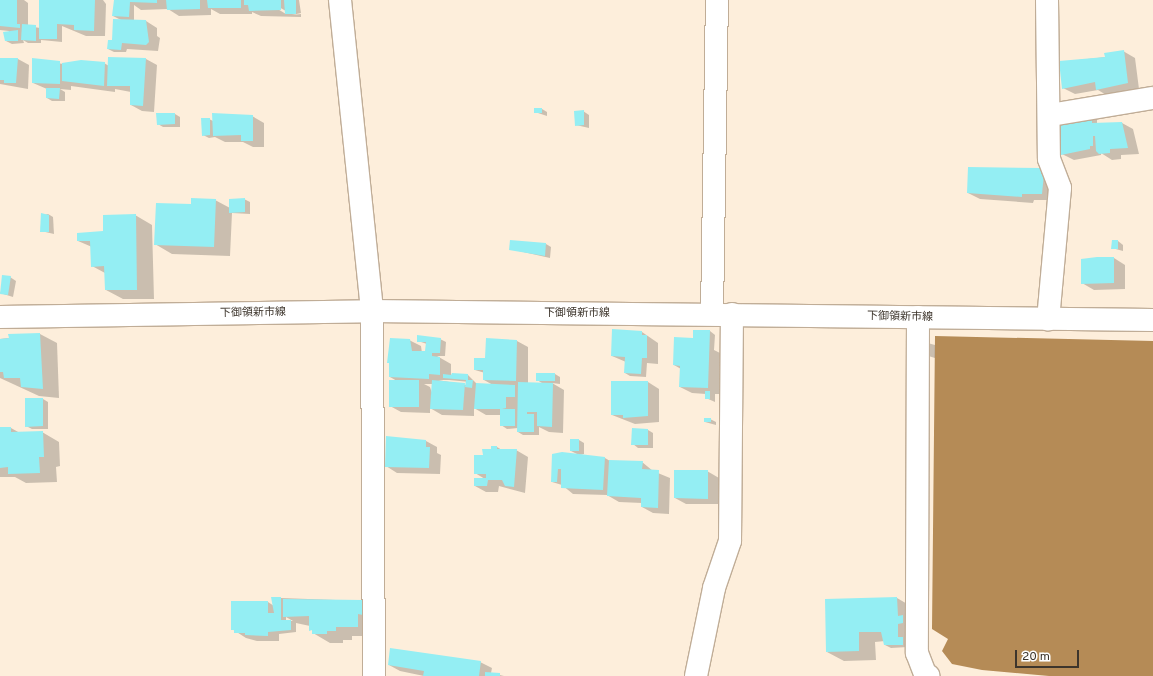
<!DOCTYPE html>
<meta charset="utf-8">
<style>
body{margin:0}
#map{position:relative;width:1153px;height:676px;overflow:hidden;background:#fdeedb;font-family:Overpass,"Noto Sans JP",sans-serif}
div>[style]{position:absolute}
.water>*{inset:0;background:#b58b56}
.shadow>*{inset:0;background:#0003}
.building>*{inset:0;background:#94eef3}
.roads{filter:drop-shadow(1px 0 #c0ad97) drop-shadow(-1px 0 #c0ad97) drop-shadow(0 1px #c0ad97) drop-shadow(0 -1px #c0ad97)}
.minor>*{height:22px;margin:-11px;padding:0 11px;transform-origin:11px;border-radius:11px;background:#fff}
.secondary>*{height:22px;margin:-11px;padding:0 11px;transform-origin:11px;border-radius:11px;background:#fff}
span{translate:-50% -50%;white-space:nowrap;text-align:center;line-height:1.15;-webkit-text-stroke:4px #fff;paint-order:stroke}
.street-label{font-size:11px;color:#3d352c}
.scale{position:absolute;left:1015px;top:650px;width:64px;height:18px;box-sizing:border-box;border:2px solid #3d352c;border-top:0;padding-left:5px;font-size:12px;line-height:14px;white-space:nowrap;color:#3d352c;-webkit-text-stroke:3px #fff;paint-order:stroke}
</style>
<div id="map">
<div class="water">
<i style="clip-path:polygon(935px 336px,1153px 341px,1153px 676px,1049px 676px,982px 670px,952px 664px,942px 651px,948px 639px,932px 629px)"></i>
</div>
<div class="shadow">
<i style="clip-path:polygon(0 0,24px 0,28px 3px,28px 26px,40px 28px,60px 0,103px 0,106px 4px,105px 36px,86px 36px,62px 26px,62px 42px,41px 40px,41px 43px,28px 43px,23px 40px,24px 43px,12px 44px,6px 41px,9px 31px,0 30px)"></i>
<i style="clip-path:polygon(evenodd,115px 0,299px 0,301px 13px,292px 15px,301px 14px,301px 17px,261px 16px,252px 12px,252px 14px,220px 14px,211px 9px,211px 15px,179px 16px,168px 9px,141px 10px,134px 5px,134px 21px,146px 21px,157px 28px,157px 36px,160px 38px,158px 51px,127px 49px,126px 52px,114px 52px,108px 49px,121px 20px,113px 16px,115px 0,277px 6px,286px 11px,286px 14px,276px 8px,277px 6px)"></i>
<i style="clip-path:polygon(1123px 51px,1135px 58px,1139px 89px,1108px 96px,1098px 90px,1075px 94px,1063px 88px,1060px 62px,1106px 57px)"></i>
<i style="clip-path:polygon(0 59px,18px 59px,29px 65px,28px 89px,0 84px)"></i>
<i style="clip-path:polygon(33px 59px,63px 64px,104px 63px,109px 66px,146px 59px,157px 65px,154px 112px,142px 111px,131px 105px,131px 92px,115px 89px,115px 92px,71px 86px,71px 90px,60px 89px,65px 92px,65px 101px,52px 101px,47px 98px,47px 89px,33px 83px)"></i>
<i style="clip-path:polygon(542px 109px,547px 112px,547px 116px,535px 112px)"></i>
<i style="clip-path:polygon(583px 111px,589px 115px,589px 128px,576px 125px)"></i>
<i style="clip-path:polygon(175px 114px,180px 117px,180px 127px,163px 127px,158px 124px)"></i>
<i style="clip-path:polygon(252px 116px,264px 123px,264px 147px,253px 147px,243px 142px,225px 142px,215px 137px,209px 138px,203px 135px,209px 119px,213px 121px)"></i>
<i style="clip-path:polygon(1097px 117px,1097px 124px,1122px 123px,1133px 129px,1139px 154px,1121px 155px,1121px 159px,1112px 160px,1101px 153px,1101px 155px,1074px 160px,1062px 154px,1061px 122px)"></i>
<i style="clip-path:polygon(1041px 169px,1052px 175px,1053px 200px,1034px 200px,1033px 203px,980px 199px,968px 193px)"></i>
<i style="clip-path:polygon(244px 199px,250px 202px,250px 214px,232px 213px,230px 256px,172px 254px,155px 244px,215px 200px,230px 208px)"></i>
<i style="clip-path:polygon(48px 214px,53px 217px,54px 234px,41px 231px,41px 216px)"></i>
<i style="clip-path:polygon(135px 215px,152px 225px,154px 299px,123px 299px,106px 290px,105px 273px,92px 266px,92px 247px,78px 241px,103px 232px)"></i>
<i style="clip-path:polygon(1118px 241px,1123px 245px,1123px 251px,1112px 248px)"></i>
<i style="clip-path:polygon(546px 244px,551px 247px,550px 258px,510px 249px)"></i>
<i style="clip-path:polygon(1114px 258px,1125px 265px,1125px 289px,1094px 290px,1082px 283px)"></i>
<i style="clip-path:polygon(10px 277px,16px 281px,13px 297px,0 293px)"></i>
<i style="clip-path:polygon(613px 330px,642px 332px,658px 343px,658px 364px,647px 363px,646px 377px,630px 376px,625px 373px,626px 362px,612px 356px)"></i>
<i style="clip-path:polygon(710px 331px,715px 335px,714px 350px,720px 353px,719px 394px,715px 394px,715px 402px,706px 398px,706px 394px,692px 393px,680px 387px,681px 369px,674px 365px,693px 339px)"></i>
<i style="clip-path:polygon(40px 334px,57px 343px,59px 398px,39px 396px,0 378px,0 339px)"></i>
<i style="clip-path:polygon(evenodd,440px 339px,446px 342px,445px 356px,437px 356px,451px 364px,451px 375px,468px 375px,477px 384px,493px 385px,484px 380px,485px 373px,475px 370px,486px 360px,487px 340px,517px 341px,528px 347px,528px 383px,542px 383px,537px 380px,555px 374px,560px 377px,560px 384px,552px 383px,564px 390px,563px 433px,549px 432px,539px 427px,539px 435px,523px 435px,518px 432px,518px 428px,507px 429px,501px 425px,501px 415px,486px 415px,474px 408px,474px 416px,442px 415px,430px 408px,430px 413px,401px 412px,390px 406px,397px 381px,390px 377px,409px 340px,421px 346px,422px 353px,426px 354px,427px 344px,418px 341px,440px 339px,438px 380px,449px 380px,470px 382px,466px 385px,438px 380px,440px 339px,424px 384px,432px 384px,432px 393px,430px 387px,424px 384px)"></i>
<i style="clip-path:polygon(924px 342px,935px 345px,935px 358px,925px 355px)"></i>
<i style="clip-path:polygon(648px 382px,659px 389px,659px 422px,635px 424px,612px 415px)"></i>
<i style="clip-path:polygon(43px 399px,48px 402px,48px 429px,32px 429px,26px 426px)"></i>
<i style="clip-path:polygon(710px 419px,716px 422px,716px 425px,705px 422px)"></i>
<i style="clip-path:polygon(0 428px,11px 428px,20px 433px,42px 432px,59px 442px,60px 466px,56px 467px,57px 482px,26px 483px,15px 477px,0 477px)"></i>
<i style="clip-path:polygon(633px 429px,648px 430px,653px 433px,653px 448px,638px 448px,633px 444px)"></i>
<i style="clip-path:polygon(579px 440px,584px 443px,584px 454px,579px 455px,605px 458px,610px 461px,642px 462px,653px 471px,670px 478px,669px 514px,653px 513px,642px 507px,642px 503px,619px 502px,607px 495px,573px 494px,562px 485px,552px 482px,563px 454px,579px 455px,571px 451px)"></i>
<i style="clip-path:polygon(426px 441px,437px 447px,437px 453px,441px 455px,440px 474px,397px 473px,386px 466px)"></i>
<i style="clip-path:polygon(497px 447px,502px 450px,516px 450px,528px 457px,525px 493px,499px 486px,498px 492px,486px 492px,475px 486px,485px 479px,475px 473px,484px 456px)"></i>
<i style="clip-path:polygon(707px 471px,719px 478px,719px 504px,686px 504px,675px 498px)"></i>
<i style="clip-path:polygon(evenodd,281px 598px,363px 601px,374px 636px,352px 636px,352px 640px,343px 640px,343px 643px,330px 643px,313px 633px,310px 626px,296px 623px,296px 632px,279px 634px,279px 641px,257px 641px,246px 638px,232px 629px,268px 602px,274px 606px,281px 598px,286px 617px,293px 621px,286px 621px,286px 617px)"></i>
<i style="clip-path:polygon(897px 598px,914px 608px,908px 647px,891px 648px,885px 645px,885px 641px,875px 642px,876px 660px,844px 661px,827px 652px)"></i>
<i style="clip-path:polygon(480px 662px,492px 668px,491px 673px,504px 676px,424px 676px,400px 671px,389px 665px)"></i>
</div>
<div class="building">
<i style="clip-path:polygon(0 0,17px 0,17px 24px,20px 24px,20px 28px,0 26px)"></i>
<i style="clip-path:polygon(39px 0,95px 0,94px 31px,74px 30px,74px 25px,57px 24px,57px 39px,39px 39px)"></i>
<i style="clip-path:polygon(114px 0,157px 0,157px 3px,130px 2px,129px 17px,112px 16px)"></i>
<i style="clip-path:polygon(166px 0,200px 0,200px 9px,167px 10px)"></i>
<i style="clip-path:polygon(207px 0,241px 0,241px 8px,208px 8px)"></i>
<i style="clip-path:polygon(244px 0,281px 0,281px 10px,249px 11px,248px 5px,244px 5px)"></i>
<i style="clip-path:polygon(284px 0,296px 0,296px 14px,285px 14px)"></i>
<i style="clip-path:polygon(113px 19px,146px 20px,149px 42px,146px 45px,122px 43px,121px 50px,107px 49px,108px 40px,112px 40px)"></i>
<i style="clip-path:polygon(22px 24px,36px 25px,36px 41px,21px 40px)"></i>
<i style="clip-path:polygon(18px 30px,18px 41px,5px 41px,3px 32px)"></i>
<i style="clip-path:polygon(1124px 50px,1128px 83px,1096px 90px,1095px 82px,1062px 89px,1059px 61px,1105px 57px,1104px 53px)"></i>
<i style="clip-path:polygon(108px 57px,146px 58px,143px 106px,130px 105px,130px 86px,107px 86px)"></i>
<i style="clip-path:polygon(0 58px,18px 58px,16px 83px,4px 83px,4px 80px,0 80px)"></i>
<i style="clip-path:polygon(32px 58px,60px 61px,60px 84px,32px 83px)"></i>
<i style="clip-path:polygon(81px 60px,105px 62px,104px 86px,62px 81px,62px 63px)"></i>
<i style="clip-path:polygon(46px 88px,60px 88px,59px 99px,46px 98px)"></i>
<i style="clip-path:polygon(534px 108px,542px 108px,542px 113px,534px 113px)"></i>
<i style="clip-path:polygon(584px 110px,584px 125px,575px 126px,574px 111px)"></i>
<i style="clip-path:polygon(156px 113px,175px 113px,175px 124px,157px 125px)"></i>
<i style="clip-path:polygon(212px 113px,253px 115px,253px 141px,241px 141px,241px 135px,213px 136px)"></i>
<i style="clip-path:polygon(1092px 113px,1092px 123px,1122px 122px,1128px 148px,1110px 149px,1110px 153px,1099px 154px,1096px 151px,1095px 136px,1093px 136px,1093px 146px,1090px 146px,1090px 149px,1061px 155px,1060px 121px)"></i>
<i style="clip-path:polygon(201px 118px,210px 118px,210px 135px,202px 136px)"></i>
<i style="clip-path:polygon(968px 167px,1041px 168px,1041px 174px,1044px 174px,1042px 194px,1022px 194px,1022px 197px,967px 193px)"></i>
<i style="clip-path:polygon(191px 198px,216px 199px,214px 247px,154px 245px,156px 203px,191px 204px)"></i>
<i style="clip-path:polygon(245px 198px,245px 212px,229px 213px,229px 199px)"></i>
<i style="clip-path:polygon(41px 213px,49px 215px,49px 232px,40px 232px)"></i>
<i style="clip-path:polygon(136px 214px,137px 290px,105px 290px,104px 266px,91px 267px,90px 241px,77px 241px,77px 233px,103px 231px,103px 215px)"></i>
<i style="clip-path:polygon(510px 240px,546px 243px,545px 256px,509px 250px)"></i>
<i style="clip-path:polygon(1112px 240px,1118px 240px,1118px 249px,1111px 249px)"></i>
<i style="clip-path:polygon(1097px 257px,1114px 257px,1114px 283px,1081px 284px,1081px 259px)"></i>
<i style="clip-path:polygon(2px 275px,11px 276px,8px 295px,0 294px)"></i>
<i style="clip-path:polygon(612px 329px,642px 331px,642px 335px,647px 335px,647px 358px,642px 358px,641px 374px,624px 373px,625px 357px,611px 356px)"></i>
<i style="clip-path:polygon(693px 330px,710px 330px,708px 388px,679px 387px,680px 366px,673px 365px,674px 337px,693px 338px)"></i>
<i style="clip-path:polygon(40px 333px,43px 389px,21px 387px,20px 378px,4px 378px,3px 372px,0 372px,0 339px,9px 338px,8px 334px)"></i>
<i style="clip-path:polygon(417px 335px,441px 338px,440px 353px,432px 353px,432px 356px,440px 357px,440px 375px,429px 374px,429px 379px,389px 377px,389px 363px,387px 363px,390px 338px,410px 339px,412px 351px,425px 351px,426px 342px,417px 342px)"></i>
<i style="clip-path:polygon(486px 338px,517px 340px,516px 381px,483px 380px,483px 370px,474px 370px,474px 358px,485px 358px)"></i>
<i style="clip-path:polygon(452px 373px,468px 374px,468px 380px,473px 380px,472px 388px,465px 387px,466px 380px,443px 378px,443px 374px,451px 375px)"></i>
<i style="clip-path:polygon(536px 373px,555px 373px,555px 381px,536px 381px)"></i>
<i style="clip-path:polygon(389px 380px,419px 380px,419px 407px,389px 407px)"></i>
<i style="clip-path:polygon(432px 380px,465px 383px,463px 410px,430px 409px)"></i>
<i style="clip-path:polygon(611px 381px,648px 381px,648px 416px,623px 418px,623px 415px,611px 415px)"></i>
<i style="clip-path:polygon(518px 382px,553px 383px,552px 427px,537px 426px,537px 412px,527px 412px,527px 414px,534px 414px,534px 432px,517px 432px)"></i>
<i style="clip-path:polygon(476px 383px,515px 385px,515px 397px,506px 397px,506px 408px,502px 409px,515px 409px,515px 426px,500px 426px,500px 409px,474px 409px)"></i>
<i style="clip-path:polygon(705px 391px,710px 391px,710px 399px,705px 399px)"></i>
<i style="clip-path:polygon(25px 398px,43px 398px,43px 426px,25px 427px)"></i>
<i style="clip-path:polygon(704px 418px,711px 418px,711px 422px,704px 422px)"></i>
<i style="clip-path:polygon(0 427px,11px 427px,11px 432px,43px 431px,44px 457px,39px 457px,40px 473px,8px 474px,8px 467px,0 468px)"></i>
<i style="clip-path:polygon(632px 428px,648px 429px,648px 445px,631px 445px)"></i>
<i style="clip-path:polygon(386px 436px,426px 440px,426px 447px,430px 447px,429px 468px,385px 467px)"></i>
<i style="clip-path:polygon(570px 439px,579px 439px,579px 451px,570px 451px)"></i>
<i style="clip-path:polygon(491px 446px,497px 446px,497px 449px,517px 449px,514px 487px,505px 486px,502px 480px,488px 480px,487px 486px,474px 486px,474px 478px,486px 478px,486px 474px,474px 474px,474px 455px,483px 455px,482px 449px,491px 449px)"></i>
<i style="clip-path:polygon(562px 452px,605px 457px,603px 490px,561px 488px,561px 469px,558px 469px,557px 482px,551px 482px,552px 454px)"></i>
<i style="clip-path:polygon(609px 460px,643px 461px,642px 469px,659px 470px,658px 508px,641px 507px,641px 498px,607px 496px)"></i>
<i style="clip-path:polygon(674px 470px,708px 470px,708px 499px,674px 498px)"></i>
<i style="clip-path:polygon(271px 597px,281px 597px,281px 627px,281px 620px,291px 620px,291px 630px,268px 632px,268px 636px,245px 635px,245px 633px,234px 633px,234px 630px,231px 630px,231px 601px,268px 601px,268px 613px,274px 613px)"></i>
<i style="clip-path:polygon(897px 597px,898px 616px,903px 615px,903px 623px,898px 624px,898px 637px,903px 637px,903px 645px,884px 645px,881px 632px,859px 632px,859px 651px,826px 652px,825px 599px)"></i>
<i style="clip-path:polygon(283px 599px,363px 600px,363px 615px,358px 614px,358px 627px,336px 627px,336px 631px,327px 631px,327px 634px,312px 634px,312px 630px,309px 631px,309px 616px,283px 617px)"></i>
<i style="clip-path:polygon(390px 648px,481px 661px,479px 676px,423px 676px,424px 671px,388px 665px)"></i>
<i style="clip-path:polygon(485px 672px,500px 673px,500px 676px,485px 676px)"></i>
</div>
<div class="roads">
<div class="minor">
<i style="left:340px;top:0;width:313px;rotate:84.1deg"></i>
<i style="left:372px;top:311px;width:365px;rotate:89.7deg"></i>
<i style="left:1047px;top:0;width:159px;rotate:89.3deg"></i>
<i style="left:1049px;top:159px;width:31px;rotate:69deg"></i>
<i style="left:1060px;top:188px;width:132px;rotate:95.2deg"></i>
<i style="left:1050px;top:115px;width:104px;rotate:-9.4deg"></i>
<i style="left:712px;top:314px;width:314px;rotate:-89.1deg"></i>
<i style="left:918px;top:317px;width:336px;rotate:90.2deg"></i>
<i style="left:917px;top:653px;width:22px;rotate:69deg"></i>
<i style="left:925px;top:674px;width:4px;rotate:27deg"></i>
<i style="left:696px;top:676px;width:90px;rotate:-78.4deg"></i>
<i style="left:714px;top:588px;width:50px;rotate:-71.2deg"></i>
<i style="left:730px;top:541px;width:227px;rotate:-89.5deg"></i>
</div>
<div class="secondary">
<i style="left:0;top:317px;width:372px;rotate:-0.9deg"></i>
<i style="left:372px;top:311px;width:781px;rotate:0.66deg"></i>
</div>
</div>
<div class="street-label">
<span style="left:253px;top:313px;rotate:-1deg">下御領新市線</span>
<span style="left:577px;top:313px">下御領新市線</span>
<span style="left:900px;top:317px;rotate:1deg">下御領新市線</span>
</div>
<div class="scale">20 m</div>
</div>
